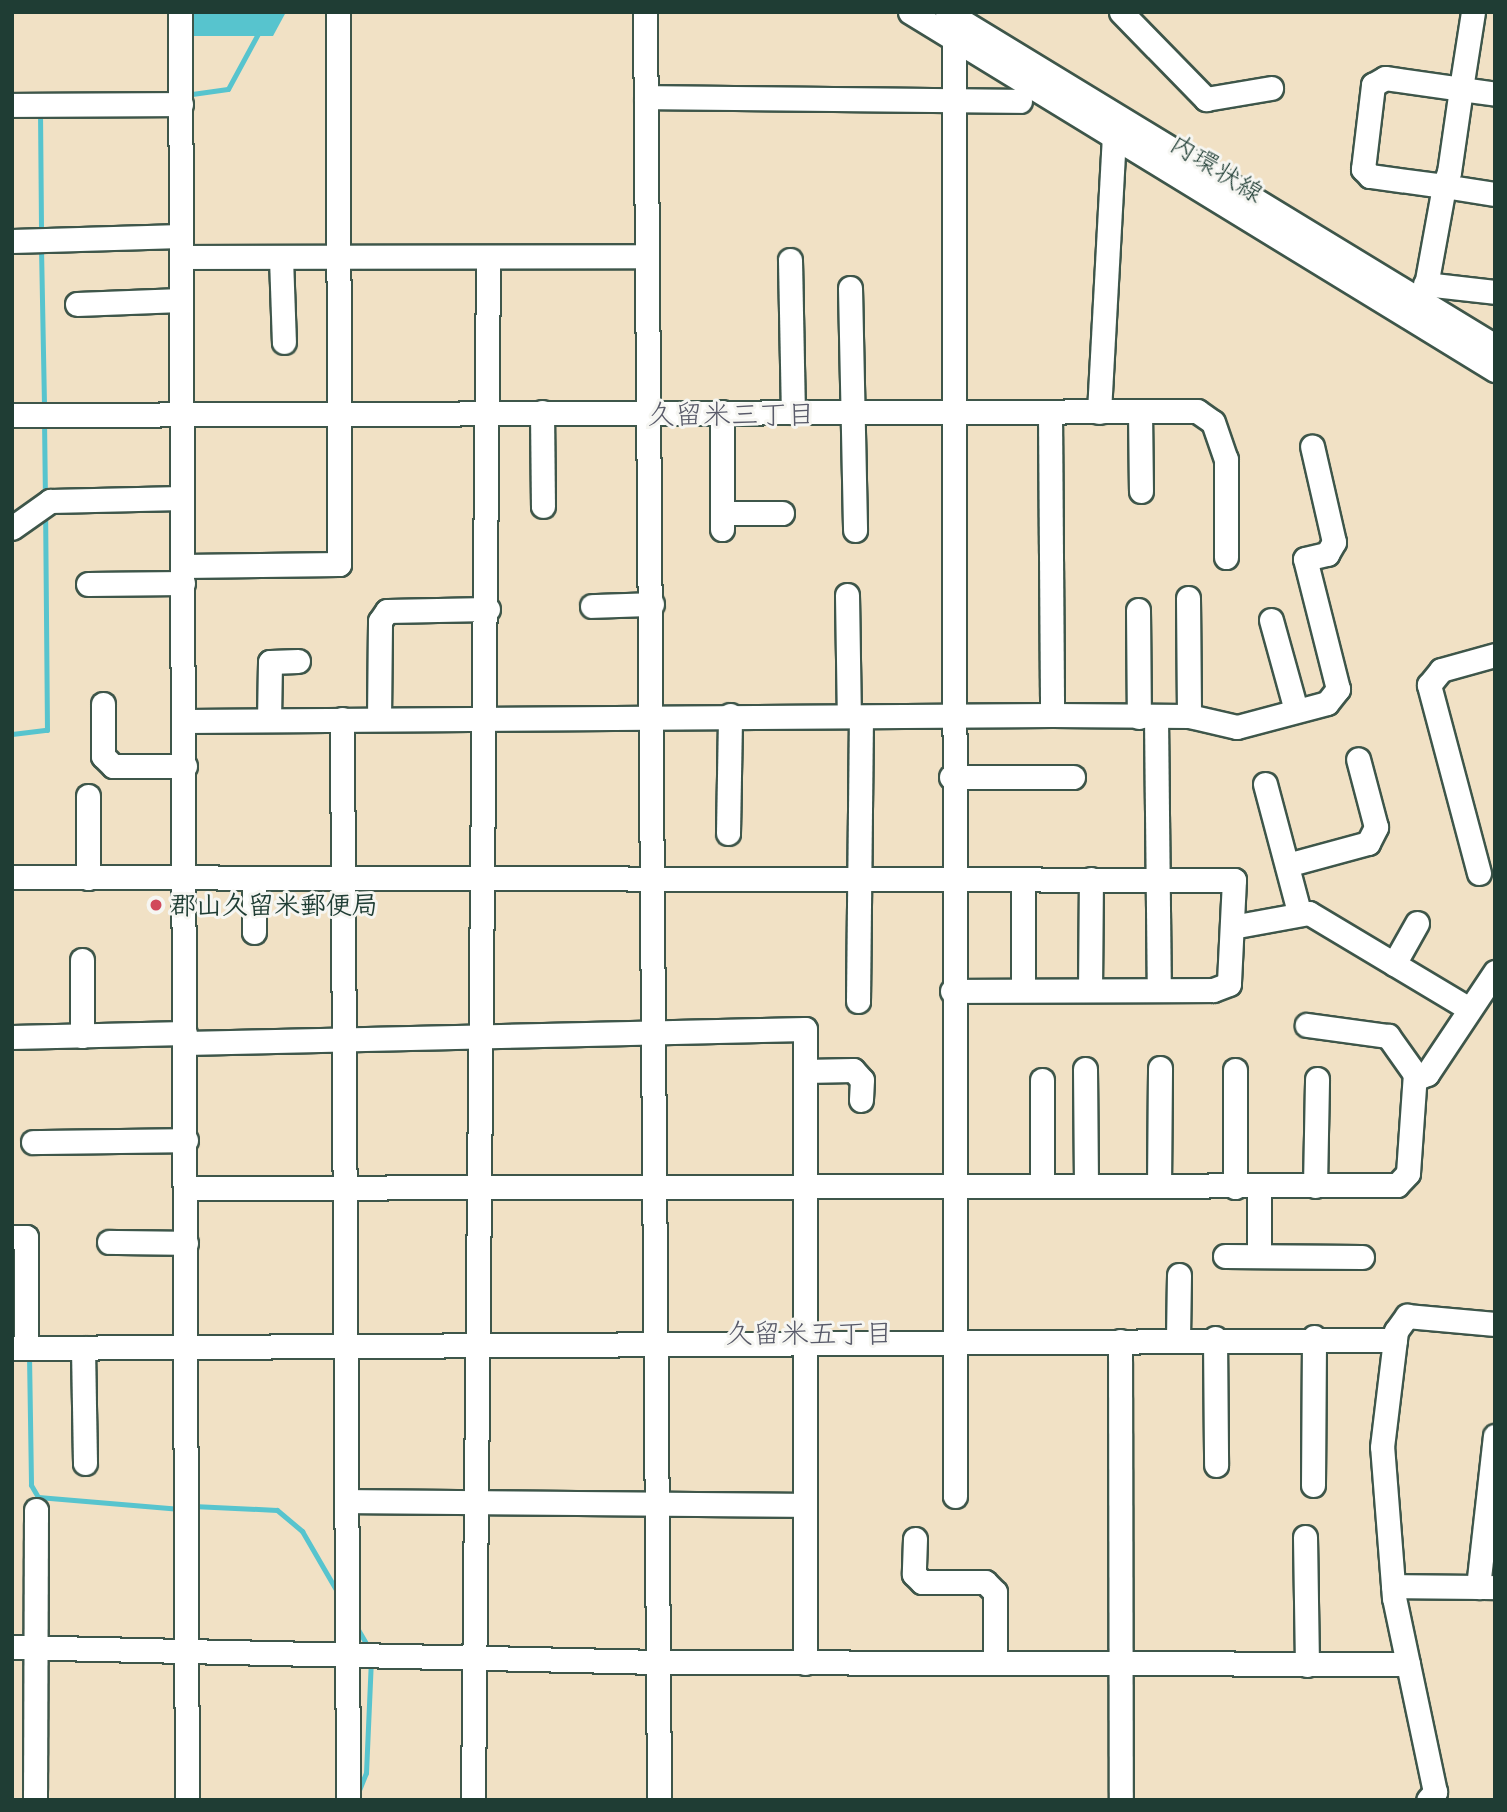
<!DOCTYPE html>
<meta charset="utf-8">
<style>
body{margin:0}
#map{position:relative;width:1507px;height:1812px;overflow:hidden;background:#f1e1c5;font-family:"Shantell Sans","Klee One",sans-serif}
div>[style]{position:absolute}
.water>*{inset:0;background:#57c4ce}
.stream>*{height:5px;margin:-2.5px;padding:0 2.5px;transform-origin:2.5px;border-radius:2.5px;background:#57c4ce}
.roads{filter:drop-shadow(2px 0 #3e564a) drop-shadow(-2px 0 #3e564a) drop-shadow(0 2px #3e564a) drop-shadow(0 -2px #3e564a)}
.minor>*{height:23px;margin:-11.5px;padding:0 11.5px;transform-origin:11.5px;border-radius:11.5px;background:#fff}
.dots>*{width:19px;height:19px;translate:-50% -50%;box-sizing:border-box;border:4px solid #f6f6f2;border-radius:50%}
span{translate:-50% -50%;white-space:nowrap;text-align:center;line-height:1.15;-webkit-text-stroke:6px #f6f6f2;paint-order:stroke}
.street-label{font-size:26px;color:#1f3d34}
.poi-label{font-size:26px;color:#1f3d34;font-weight:700}
.left{translate:0 -50%;text-align:left}
.neighbourhood-label{font-size:28px;color:#585a69}
.frame{position:absolute;inset:0;border:14px solid #1f3d34;pointer-events:none}
</style>
<div id="map">
<div class="water">
<i style="clip-path:polygon(194px 12px,286px 12px,273px 36px,194px 36px)"></i>
</div>
<div class="stream">
<i style="left:185px;top:95px;width:43px;rotate:-7.9deg"></i>
<i style="left:228px;top:89px;width:65px;rotate:-61.5deg"></i>
<i style="left:40px;top:111px;width:123px;rotate:89.5deg"></i>
<i style="left:41px;top:248px;width:161px;rotate:88.9deg"></i>
<i style="left:44px;top:419px;width:78px;rotate:89.3deg"></i>
<i style="left:12px;top:734px;width:35px;rotate:-7deg"></i>
<i style="left:47px;top:730px;width:216px;rotate:-90.5deg"></i>
<i style="left:29px;top:1355px;width:130px;rotate:89.1deg"></i>
<i style="left:31px;top:1485px;width:14px;rotate:60deg"></i>
<i style="left:38px;top:1497px;width:143px;rotate:4.8deg"></i>
<i style="left:193px;top:1506px;width:84px;rotate:2.7deg"></i>
<i style="left:277px;top:1510px;width:33px;rotate:40deg"></i>
<i style="left:302px;top:1531px;width:72px;rotate:59.9deg"></i>
<i style="left:356px;top:1626px;width:28px;rotate:60deg"></i>
<i style="left:357px;top:1795px;width:24px;rotate:-68deg"></i>
<i style="left:366px;top:1773px;width:113px;rotate:-87.5deg"></i>
</div>
<div class="roads">
<div class="minor">
<i style="left:180px;top:12px;width:1788px;rotate:89.78deg"></i>
<i style="left:645px;top:12px;width:1788px;rotate:89.55deg"></i>
<i style="left:910px;top:12px;width:686px;rotate:31.47deg"></i>
<i style="left:947px;top:12px;width:642px;rotate:31.36deg"></i>
<i style="left:954px;top:12px;width:1484px;rotate:89.96deg"></i>
<i style="left:1121px;top:12px;width:122px;rotate:45.7deg"></i>
<i style="left:1206px;top:99px;width:66px;rotate:-9.6deg"></i>
<i style="left:1473px;top:12px;width:78px;rotate:98.9deg"></i>
<i style="left:1461px;top:89px;width:84px;rotate:98.2deg"></i>
<i style="left:1449px;top:172px;width:15px;rotate:110deg"></i>
<i style="left:1444px;top:186px;width:75px;rotate:-172.3deg"></i>
<i style="left:1370px;top:176px;width:10px;rotate:-135deg"></i>
<i style="left:1363px;top:169px;width:85px;rotate:-83.2deg"></i>
<i style="left:1373px;top:85px;width:14px;rotate:-30deg"></i>
<i style="left:1385px;top:78px;width:77px;rotate:8.2deg"></i>
<i style="left:1461px;top:89px;width:34px;rotate:8deg"></i>
<i style="left:646px;top:97px;width:374px;rotate:0.6deg"></i>
<i style="left:12px;top:105px;width:169px;rotate:-0.3deg"></i>
<i style="left:12px;top:241px;width:169px;rotate:-1.7deg"></i>
<i style="left:181px;top:257px;width:466px;rotate:-0.1deg"></i>
<i style="left:281px;top:258px;width:84px;rotate:88deg"></i>
<i style="left:790px;top:260px;width:152px;rotate:88.9deg"></i>
<i style="left:1425px;top:284px;width:70px;rotate:6.5deg"></i>
<i style="left:850px;top:288px;width:242px;rotate:88.8deg"></i>
<i style="left:1423px;top:302px;width:118px;rotate:-79.7deg"></i>
<i style="left:1444px;top:186px;width:52px;rotate:8.9deg"></i>
<i style="left:77px;top:304px;width:104px;rotate:-2.2deg"></i>
<i style="left:1140px;top:411px;width:80px;rotate:89.3deg"></i>
<i style="left:542px;top:412px;width:94px;rotate:89.4deg"></i>
<i style="left:722px;top:412px;width:117px;rotate:90deg"></i>
<i style="left:1099px;top:412px;width:275px;rotate:-86.9deg"></i>
<i style="left:1050px;top:413px;width:302px;rotate:89.6deg"></i>
<i style="left:12px;top:415px;width:1185px;rotate:-0.19deg"></i>
<i style="left:1197px;top:411px;width:19px;rotate:35deg"></i>
<i style="left:1213px;top:422px;width:39px;rotate:71deg"></i>
<i style="left:1226px;top:459px;width:98px;rotate:90deg"></i>
<i style="left:722px;top:513px;width:60px"></i>
<i style="left:12px;top:528px;width:47px;rotate:-35.4deg"></i>
<i style="left:50px;top:501px;width:132px;rotate:-1.3deg"></i>
<i style="left:183px;top:566px;width:156px;rotate:-0.7deg"></i>
<i style="left:339px;top:564px;width:552px;rotate:-90.1deg"></i>
<i style="left:88px;top:584px;width:95px;rotate:-0.6deg"></i>
<i style="left:847px;top:595px;width:121px;rotate:89.1deg"></i>
<i style="left:1188px;top:598px;width:118px;rotate:89.5deg"></i>
<i style="left:592px;top:606px;width:60px;rotate:-1.9deg"></i>
<i style="left:1138px;top:610px;width:107px;rotate:89.5deg"></i>
<i style="left:1271px;top:620px;width:93px;rotate:74.5deg"></i>
<i style="left:103px;top:704px;width:52px;rotate:90deg"></i>
<i style="left:103px;top:756px;width:14px;rotate:45deg"></i>
<i style="left:113px;top:766px;width:72px"></i>
<i style="left:1156px;top:717px;width:272px;rotate:89.4deg"></i>
<i style="left:342px;top:719px;width:1081px;rotate:89.68deg"></i>
<i style="left:379px;top:719px;width:98px;rotate:-89.4deg"></i>
<i style="left:380px;top:621px;width:12px;rotate:-55deg"></i>
<i style="left:387px;top:611px;width:101px;rotate:-1.1deg"></i>
<i style="left:269px;top:720px;width:58px;rotate:-89deg"></i>
<i style="left:270px;top:662px;width:28px;rotate:-2deg"></i>
<i style="left:185px;top:721px;width:867px;rotate:-0.4deg"></i>
<i style="left:1052px;top:715px;width:137px;rotate:0.4deg"></i>
<i style="left:1189px;top:716px;width:49px;rotate:12.9deg"></i>
<i style="left:1237px;top:727px;width:93px;rotate:-14.9deg"></i>
<i style="left:1327px;top:703px;width:18px;rotate:-52deg"></i>
<i style="left:1338px;top:689px;width:134px;rotate:-104.2deg"></i>
<i style="left:1305px;top:559px;width:23px;rotate:-13deg"></i>
<i style="left:1327px;top:554px;width:14px;rotate:-60deg"></i>
<i style="left:1334px;top:542px;width:98px;rotate:-102.9deg"></i>
<i style="left:951px;top:777px;width:122px"></i>
<i style="left:1265px;top:784px;width:132px;rotate:75.1deg"></i>
<i style="left:728px;top:833px;width:118px;rotate:-89deg"></i>
<i style="left:1287px;top:865px;width:84px;rotate:-15.2deg"></i>
<i style="left:1368px;top:843px;width:18px;rotate:-63deg"></i>
<i style="left:1376px;top:827px;width:70px;rotate:-104.8deg"></i>
<i style="left:1479px;top:873px;width:195px;rotate:-104.9deg"></i>
<i style="left:1429px;top:685px;width:19px;rotate:-51deg"></i>
<i style="left:1441px;top:670px;width:56px;rotate:-15.5deg"></i>
<i style="left:12px;top:877px;width:1222px;rotate:0.14deg"></i>
<i style="left:1234px;top:880px;width:104px;rotate:92.8deg"></i>
<i style="left:1229px;top:984px;width:17px;rotate:159deg"></i>
<i style="left:1213px;top:990px;width:261px;rotate:179.8deg"></i>
<i style="left:88px;top:878px;width:82px;rotate:-90deg"></i>
<i style="left:254px;top:880px;width:52px;rotate:90deg"></i>
<i style="left:1023px;top:880px;width:110px;rotate:90deg"></i>
<i style="left:1232px;top:927px;width:78px;rotate:-10.3deg"></i>
<i style="left:1309px;top:913px;width:185px;rotate:30.9deg"></i>
<i style="left:82px;top:960px;width:76px;rotate:90deg"></i>
<i style="left:1394px;top:964px;width:47px;rotate:-60.7deg"></i>
<i style="left:1090px;top:990px;width:111px;rotate:-89.5deg"></i>
<i style="left:858px;top:1001px;width:284px;rotate:-89.4deg"></i>
<i style="left:12px;top:1037px;width:173px;rotate:-1.3deg"></i>
<i style="left:185px;top:1043px;width:620px;rotate:-1.29deg"></i>
<i style="left:805px;top:1029px;width:634px;rotate:90deg"></i>
<i style="left:1085px;top:1069px;width:117px;rotate:89.5deg"></i>
<i style="left:805px;top:1071px;width:48px;rotate:-1.2deg"></i>
<i style="left:853px;top:1070px;width:13px;rotate:48deg"></i>
<i style="left:862px;top:1080px;width:20px;rotate:93deg"></i>
<i style="left:1417px;top:1078px;width:11px;rotate:-22deg"></i>
<i style="left:1427px;top:1074px;width:123px;rotate:-56.3deg"></i>
<i style="left:33px;top:1142px;width:153px;rotate:-0.7deg"></i>
<i style="left:1042px;top:1185px;width:105px;rotate:-90deg"></i>
<i style="left:1159px;top:1186px;width:118px;rotate:-89.5deg"></i>
<i style="left:1315px;top:1186px;width:107px;rotate:-88.9deg"></i>
<i style="left:1235px;top:1187px;width:117px;rotate:-90deg"></i>
<i style="left:1259px;top:1187px;width:69px;rotate:90deg"></i>
<i style="left:187px;top:1188px;width:1210px;rotate:-0.14deg"></i>
<i style="left:1397px;top:1185px;width:16px;rotate:-47deg"></i>
<i style="left:1408px;top:1173px;width:99px;rotate:-86deg"></i>
<i style="left:1415px;top:1074px;width:47px;rotate:-125.4deg"></i>
<i style="left:1388px;top:1036px;width:82px;rotate:-172.3deg"></i>
<i style="left:12px;top:1237px;width:14px"></i>
<i style="left:26px;top:1237px;width:111px;rotate:90deg"></i>
<i style="left:109px;top:1242px;width:77px;rotate:0.7deg"></i>
<i style="left:1225px;top:1256px;width:137px;rotate:0.4deg"></i>
<i style="left:1215px;top:1338px;width:127px;rotate:89.5deg"></i>
<i style="left:1178px;top:1339px;width:64px;rotate:-89.1deg"></i>
<i style="left:1120px;top:1341px;width:459px;rotate:89.9deg"></i>
<i style="left:12px;top:1348px;width:1383px;rotate:-0.33deg"></i>
<i style="left:83px;top:1348px;width:115px;rotate:89deg"></i>
<i style="left:1313px;top:1485px;width:148px;rotate:-89.6deg"></i>
<i style="left:349px;top:1501px;width:456px;rotate:0.5deg"></i>
<i style="left:1305px;top:1537px;width:128px;rotate:89.1deg"></i>
<i style="left:915px;top:1539px;width:35px;rotate:92deg"></i>
<i style="left:914px;top:1574px;width:11px;rotate:45deg"></i>
<i style="left:922px;top:1582px;width:63px"></i>
<i style="left:985px;top:1582px;width:14px;rotate:45deg"></i>
<i style="left:995px;top:1592px;width:71px;rotate:90deg"></i>
<i style="left:1393px;top:1586px;width:102px;rotate:0.6deg"></i>
<i style="left:1478px;top:1587px;width:152px;rotate:-83.6deg"></i>
<i style="left:12px;top:1647px;width:644px;rotate:1.33deg"></i>
<i style="left:656px;top:1662px;width:752px;rotate:0.15deg"></i>
<i style="left:35px;top:1800px;width:290px;rotate:-89.8deg"></i>
<i style="left:473px;top:1800px;width:1541px;rotate:-89.44deg"></i>
<i style="left:1428px;top:1800px;width:11px;rotate:-49deg"></i>
<i style="left:1435px;top:1792px;width:198px;rotate:-101.9deg"></i>
<i style="left:1394px;top:1598px;width:151px;rotate:-94.5deg"></i>
<i style="left:1382px;top:1447px;width:117px;rotate:-83.1deg"></i>
<i style="left:1396px;top:1331px;width:19px;rotate:-54deg"></i>
<i style="left:1407px;top:1316px;width:88px;rotate:5.2deg"></i>
</div>
</div>
<div class="dots">
<i style="left:156px;top:905px;background:#d1495b"></i>
</div>
<div class="street-label">
<span style="left:1217px;top:168px;rotate:32deg">内環状線</span>
</div>
<div class="poi-label">
<span class="left" style="left:170px;top:905px">郡山久留米郵便局</span>
</div>
<div class="neighbourhood-label">
<span style="left:731px;top:414px">久留米三丁目</span>
<span style="left:809px;top:1333px">久留米五丁目</span>
</div>
<div class="frame"></div>
</div>
